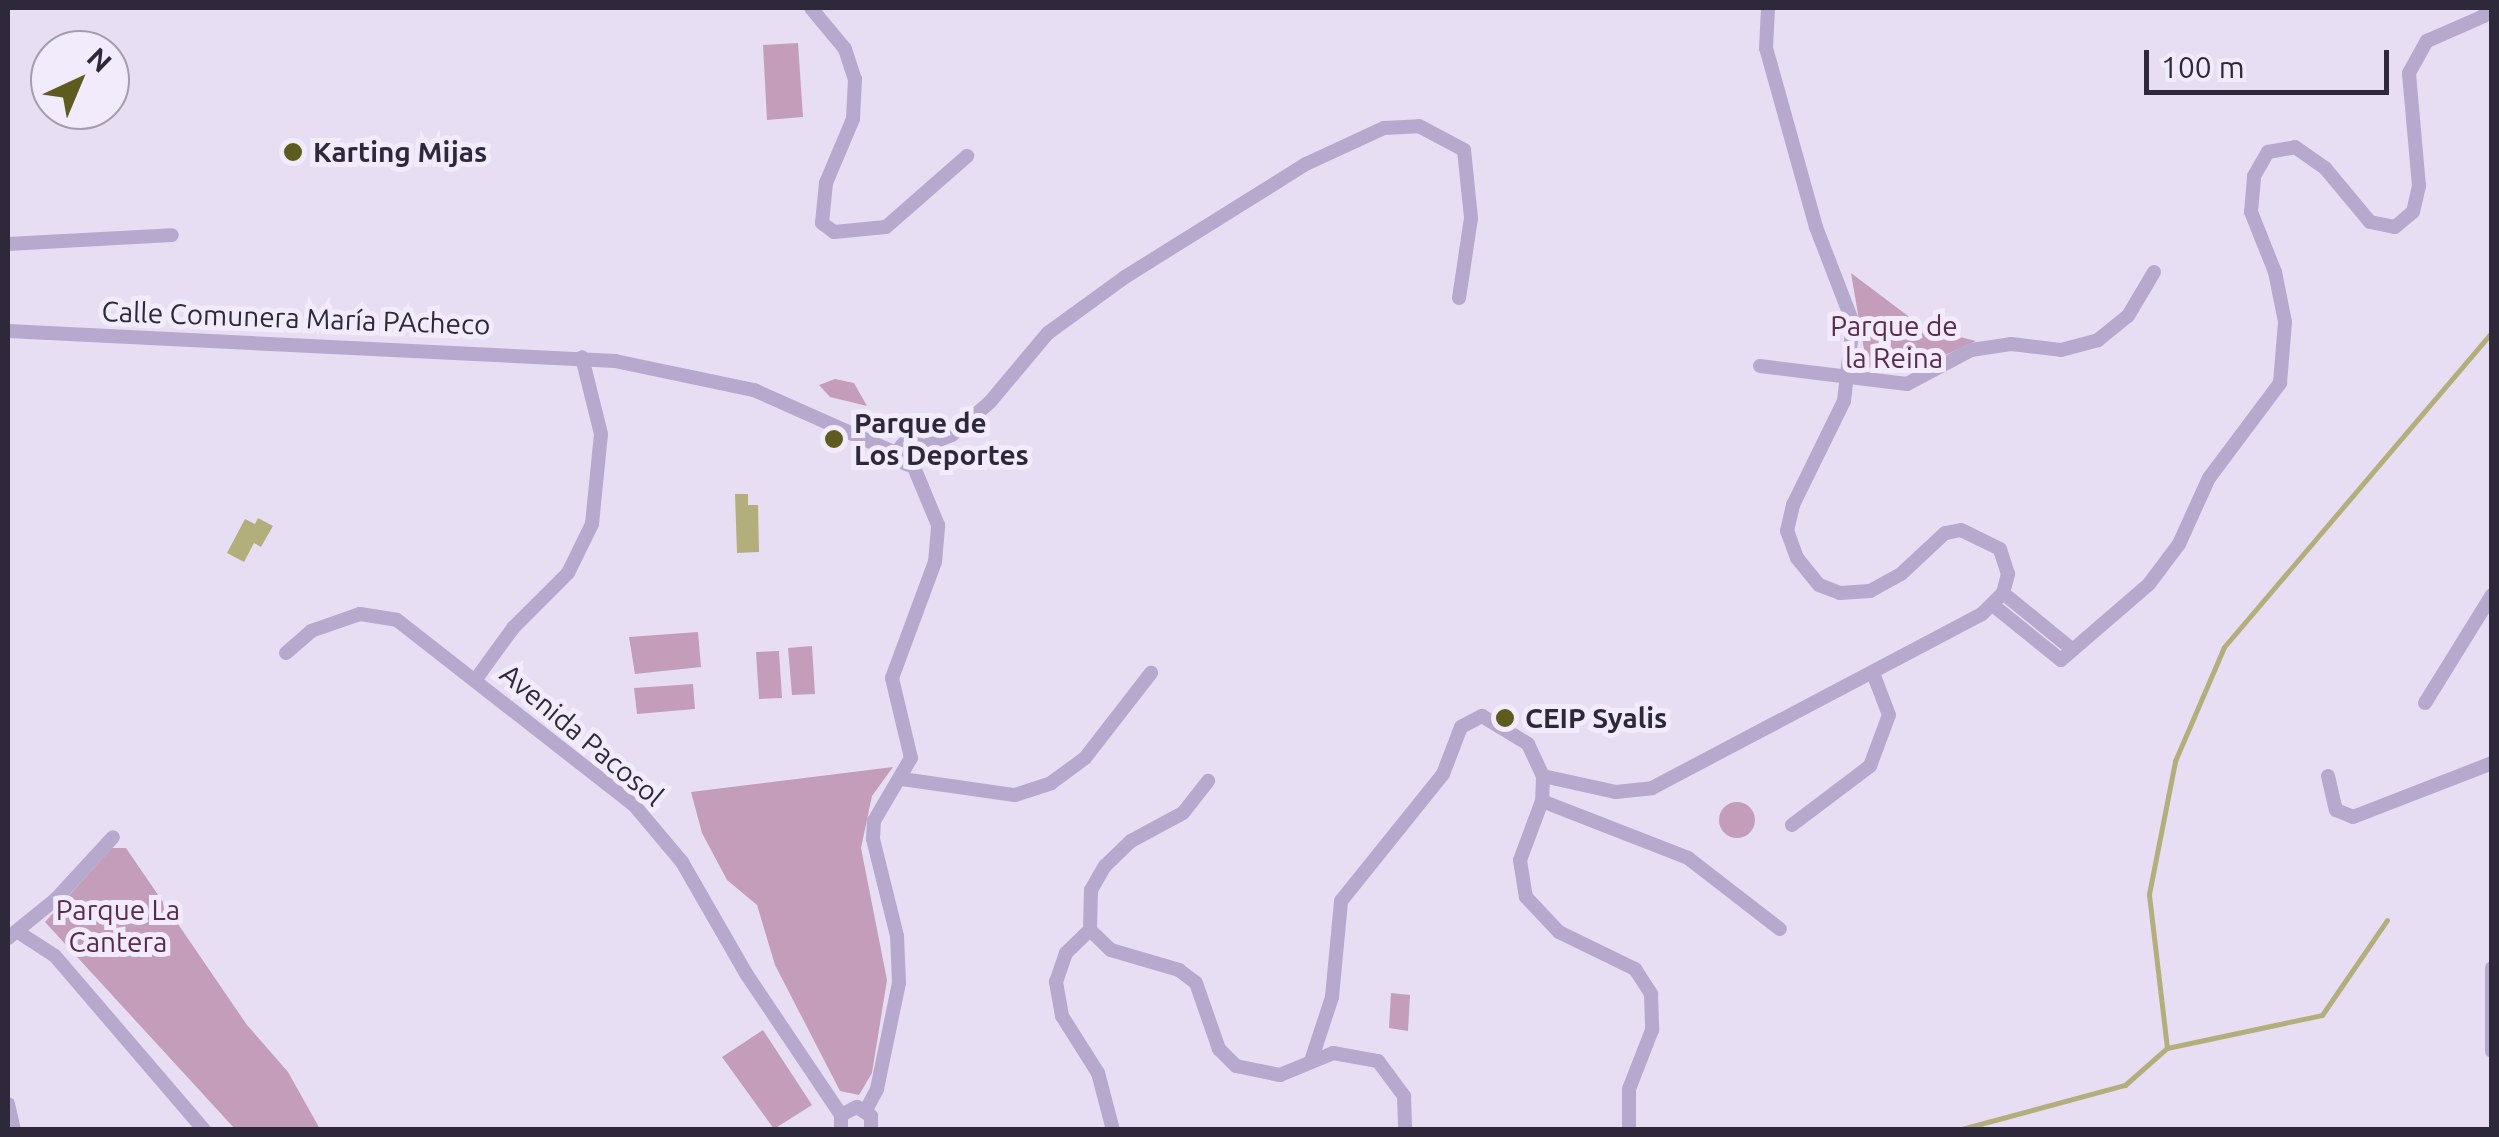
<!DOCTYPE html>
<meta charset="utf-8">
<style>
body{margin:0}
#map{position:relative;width:2499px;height:1137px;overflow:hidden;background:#e7def4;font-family:Ubuntu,sans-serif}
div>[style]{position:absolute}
.green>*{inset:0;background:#c49dbb}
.round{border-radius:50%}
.water>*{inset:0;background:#b2af7c}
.stream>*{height:5px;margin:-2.5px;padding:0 2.5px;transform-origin:2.5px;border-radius:2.5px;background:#b2af7c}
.minor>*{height:14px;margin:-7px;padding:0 7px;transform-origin:7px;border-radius:7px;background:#b6a9cd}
.minor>.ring{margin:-7px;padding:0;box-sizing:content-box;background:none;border:14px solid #b6a9cd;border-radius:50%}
.dots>*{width:28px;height:28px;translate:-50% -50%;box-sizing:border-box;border:5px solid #f2ebfb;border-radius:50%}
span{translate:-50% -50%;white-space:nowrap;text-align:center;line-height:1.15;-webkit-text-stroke:10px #f2ebfb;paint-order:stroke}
.poi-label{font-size:28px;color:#2d293a;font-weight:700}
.left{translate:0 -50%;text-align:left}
.street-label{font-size:28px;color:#2d293a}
.park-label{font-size:28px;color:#592c4d}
.frame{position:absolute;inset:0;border:10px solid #2d293a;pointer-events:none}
.north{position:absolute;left:30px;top:30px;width:100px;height:100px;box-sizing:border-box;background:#f2ebfb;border:2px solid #a39dae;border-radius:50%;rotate:44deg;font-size:28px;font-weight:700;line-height:40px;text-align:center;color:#2d293a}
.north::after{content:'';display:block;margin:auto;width:35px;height:45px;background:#5d5b1d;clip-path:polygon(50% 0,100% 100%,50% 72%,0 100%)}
.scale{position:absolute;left:2144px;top:50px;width:245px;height:45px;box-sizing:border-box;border:5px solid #2d293a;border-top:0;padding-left:12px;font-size:30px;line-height:35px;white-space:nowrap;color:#2d293a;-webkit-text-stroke:8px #f2ebfb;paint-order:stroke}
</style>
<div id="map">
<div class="green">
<i style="clip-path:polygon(798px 43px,803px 117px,767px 120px,763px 45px)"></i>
<i style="clip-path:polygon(1851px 273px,1924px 328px,1976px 341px,1908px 372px,1867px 367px)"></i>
<i style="clip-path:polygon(835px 379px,854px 383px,867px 406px,830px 397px,819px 385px)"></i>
<i style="clip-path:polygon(698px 632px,701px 667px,635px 674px,629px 637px)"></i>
<i style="clip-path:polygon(812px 646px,815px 694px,792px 695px,788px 648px)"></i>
<i style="clip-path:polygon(779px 651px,782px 698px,759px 699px,756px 652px)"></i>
<i style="clip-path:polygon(693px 684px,695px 709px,637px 714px,634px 688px)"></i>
<i style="clip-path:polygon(893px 767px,872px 796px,861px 848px,887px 980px,872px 1073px,859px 1095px,840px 1091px,775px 965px,757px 905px,727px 880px,702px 833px,691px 792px)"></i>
<i class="round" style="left:1719px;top:802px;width:36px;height:36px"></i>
<i style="clip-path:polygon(112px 848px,126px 848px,247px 1025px,288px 1072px,320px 1129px,235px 1129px,45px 922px)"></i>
<i style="clip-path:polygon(1391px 993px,1410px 995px,1408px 1031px,1389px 1028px)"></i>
<i style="clip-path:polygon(763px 1030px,812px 1105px,774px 1129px,722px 1057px)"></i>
</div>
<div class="water">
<i style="clip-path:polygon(735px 494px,748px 494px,748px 505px,758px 505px,759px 552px,737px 553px)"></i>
<i style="clip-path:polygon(258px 518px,273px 526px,261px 547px,254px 543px,244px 562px,227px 553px,245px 519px,255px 524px)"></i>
</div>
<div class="stream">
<i style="left:2167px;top:1048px;width:155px;rotate:-96.7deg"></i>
<i style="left:2149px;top:894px;width:136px;rotate:-78.9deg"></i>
<i style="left:2175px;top:761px;width:124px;rotate:-66.7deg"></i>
<i style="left:2224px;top:647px;width:414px;rotate:-49.6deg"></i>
<i style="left:1958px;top:1130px;width:173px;rotate:-15.1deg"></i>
<i style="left:2125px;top:1085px;width:56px;rotate:-41.4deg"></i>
<i style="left:2167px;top:1048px;width:158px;rotate:-12deg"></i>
<i style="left:2322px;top:1015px;width:115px;rotate:-55.6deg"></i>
</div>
<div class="minor">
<i style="left:811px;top:8px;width:53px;rotate:50.3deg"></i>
<i style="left:845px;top:49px;width:32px;rotate:72deg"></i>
<i style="left:855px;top:79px;width:40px;rotate:92.9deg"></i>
<i style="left:853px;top:119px;width:69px;rotate:112.9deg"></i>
<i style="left:826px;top:183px;width:40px;rotate:95.7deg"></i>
<i style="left:822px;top:223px;width:15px;rotate:37deg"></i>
<i style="left:834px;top:232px;width:52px;rotate:-5.5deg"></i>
<i style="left:886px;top:227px;width:108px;rotate:-41.2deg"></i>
<i style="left:8px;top:244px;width:164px;rotate:-3.1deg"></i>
<i style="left:8px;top:331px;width:608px;rotate:2.83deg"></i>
<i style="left:615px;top:361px;width:142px;rotate:11.8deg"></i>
<i style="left:754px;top:390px;width:158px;rotate:24deg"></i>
<i style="left:1760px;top:366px;width:148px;rotate:7deg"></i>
<i style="left:1907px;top:384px;width:72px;rotate:-28deg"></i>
<i style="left:1971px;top:350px;width:40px;rotate:-8.5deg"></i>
<i style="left:2011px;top:344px;width:50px;rotate:6.8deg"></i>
<i style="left:2061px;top:350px;width:38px;rotate:-15deg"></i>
<i style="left:2098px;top:340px;width:38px;rotate:-39deg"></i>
<i style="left:2128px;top:316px;width:51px;rotate:-59.4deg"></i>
<i class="ring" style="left:899px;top:441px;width:10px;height:10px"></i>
<i style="left:922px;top:447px;width:32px;rotate:-22deg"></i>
<i style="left:952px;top:435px;width:50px;rotate:-41deg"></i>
<i style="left:990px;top:402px;width:90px;rotate:-50deg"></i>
<i style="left:1048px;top:333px;width:95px;rotate:-36deg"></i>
<i style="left:1125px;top:277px;width:213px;rotate:-32deg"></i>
<i style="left:1306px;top:164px;width:86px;rotate:-24.8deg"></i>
<i style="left:1384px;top:128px;width:35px;rotate:-3deg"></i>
<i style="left:1419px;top:126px;width:51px;rotate:28.1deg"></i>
<i style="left:1464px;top:150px;width:68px;rotate:84.1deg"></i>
<i style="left:1471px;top:218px;width:81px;rotate:98.5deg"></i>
<i style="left:2003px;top:593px;width:90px;rotate:39.2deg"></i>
<i style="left:1994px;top:606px;width:86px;rotate:38.9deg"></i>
<i style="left:2061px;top:660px;width:116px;rotate:-40.8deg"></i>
<i style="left:2149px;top:584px;width:50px;rotate:-53.1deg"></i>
<i style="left:2179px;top:544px;width:72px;rotate:-65.6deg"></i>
<i style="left:2209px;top:478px;width:119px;rotate:-53.2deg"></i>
<i style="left:2280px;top:383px;width:61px;rotate:-85.3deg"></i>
<i style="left:2285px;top:322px;width:51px;rotate:-101.3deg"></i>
<i style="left:2275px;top:272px;width:65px;rotate:-111.8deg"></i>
<i style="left:2251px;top:212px;width:36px;rotate:-85deg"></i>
<i style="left:2254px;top:176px;width:28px;rotate:-60deg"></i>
<i style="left:2268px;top:152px;width:27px;rotate:-10deg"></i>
<i style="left:2295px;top:147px;width:37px;rotate:35deg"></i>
<i style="left:2325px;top:168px;width:70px;rotate:50.2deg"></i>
<i style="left:2370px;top:222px;width:25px;rotate:11deg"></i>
<i style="left:2395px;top:227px;width:23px;rotate:-40deg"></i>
<i style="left:2413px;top:212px;width:27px;rotate:-77deg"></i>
<i style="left:2419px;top:186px;width:113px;rotate:-95.1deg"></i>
<i style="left:2409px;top:73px;width:37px;rotate:-61deg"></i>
<i style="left:2427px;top:41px;width:62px;rotate:-23.7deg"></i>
<i style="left:2484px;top:16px;width:8px;rotate:-76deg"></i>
<i style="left:286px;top:653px;width:33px;rotate:-41deg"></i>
<i style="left:311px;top:631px;width:52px;rotate:-19.1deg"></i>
<i style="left:360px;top:614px;width:37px;rotate:9deg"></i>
<i style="left:397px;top:620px;width:301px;rotate:38deg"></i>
<i style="left:634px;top:805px;width:75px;rotate:49.9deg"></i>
<i style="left:682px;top:862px;width:130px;rotate:60.1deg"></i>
<i style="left:747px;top:975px;width:169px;rotate:56.1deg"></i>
<i style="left:476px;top:679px;width:63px;rotate:-54deg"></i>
<i style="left:513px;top:628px;width:78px;rotate:-45deg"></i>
<i style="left:568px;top:573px;width:55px;rotate:-63.9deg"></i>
<i style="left:592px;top:524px;width:90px;rotate:-84.3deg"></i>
<i style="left:601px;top:434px;width:79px;rotate:-103.9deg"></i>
<i style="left:2425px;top:703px;width:127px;rotate:-58.2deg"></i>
<i style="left:1543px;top:776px;width:75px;rotate:12.4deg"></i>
<i style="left:1616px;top:792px;width:36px;rotate:-6deg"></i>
<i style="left:1652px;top:788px;width:373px;rotate:-27.8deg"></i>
<i style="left:1982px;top:614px;width:30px;rotate:-45deg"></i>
<i style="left:2003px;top:593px;width:20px;rotate:-75deg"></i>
<i style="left:2008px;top:574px;width:26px;rotate:-108deg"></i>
<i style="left:2000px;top:549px;width:43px;rotate:-154deg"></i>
<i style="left:1961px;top:530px;width:16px;rotate:169deg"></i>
<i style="left:1945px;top:533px;width:60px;rotate:137deg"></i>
<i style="left:1901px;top:574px;width:35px;rotate:151deg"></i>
<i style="left:1870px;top:591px;width:30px;rotate:176deg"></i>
<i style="left:1840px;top:593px;width:22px;rotate:-159deg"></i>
<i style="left:1819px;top:585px;width:35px;rotate:-129deg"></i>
<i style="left:1797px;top:558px;width:29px;rotate:-110deg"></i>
<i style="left:1787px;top:531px;width:27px;rotate:-77deg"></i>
<i style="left:1793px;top:505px;width:116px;rotate:-63.9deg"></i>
<i style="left:1844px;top:401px;width:79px;rotate:-83.4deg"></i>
<i style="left:1853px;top:323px;width:103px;rotate:-111.1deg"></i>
<i style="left:1816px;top:227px;width:186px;rotate:-105.6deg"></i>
<i style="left:1766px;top:48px;width:40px;rotate:-87.1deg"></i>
<i style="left:2328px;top:776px;width:35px;rotate:77deg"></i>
<i style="left:2336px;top:810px;width:18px;rotate:22deg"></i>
<i style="left:2353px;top:817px;width:149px;rotate:-21.2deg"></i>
<i style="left:902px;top:779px;width:114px;rotate:8.1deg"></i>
<i style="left:1015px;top:795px;width:38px;rotate:-18deg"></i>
<i style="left:1051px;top:783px;width:42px;rotate:-36.3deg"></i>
<i style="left:1085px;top:758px;width:108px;rotate:-52.2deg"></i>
<i style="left:1542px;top:801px;width:157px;rotate:21.3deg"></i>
<i style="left:1688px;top:858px;width:116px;rotate:37.7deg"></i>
<i style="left:1792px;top:825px;width:98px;rotate:-37.1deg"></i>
<i style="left:1870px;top:766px;width:54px;rotate:-69.6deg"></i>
<i style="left:1889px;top:715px;width:45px;rotate:-110.9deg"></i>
<i style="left:1090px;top:930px;width:29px;rotate:44deg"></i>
<i style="left:1111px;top:950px;width:71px;rotate:16.4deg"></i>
<i style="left:1179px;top:970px;width:21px;rotate:37deg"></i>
<i style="left:1196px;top:983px;width:70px;rotate:70.8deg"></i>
<i style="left:1219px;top:1049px;width:24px;rotate:45deg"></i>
<i style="left:1236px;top:1066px;width:45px;rotate:11.6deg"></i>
<i style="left:1280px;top:1075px;width:57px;rotate:-22.5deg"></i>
<i style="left:1333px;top:1053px;width:46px;rotate:10.1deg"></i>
<i style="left:1378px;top:1061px;width:44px;rotate:53.4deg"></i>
<i style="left:1404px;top:1096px;width:34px;rotate:88deg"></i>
<i style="left:18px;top:932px;width:44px;rotate:33deg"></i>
<i style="left:55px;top:956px;width:229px;rotate:49.4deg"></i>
<i style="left:8px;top:938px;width:62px;rotate:-39.1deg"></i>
<i style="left:56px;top:899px;width:84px;rotate:-47.4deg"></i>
<i style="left:2492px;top:968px;width:83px;rotate:90deg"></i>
<i style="left:1311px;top:1061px;width:67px;rotate:-71.8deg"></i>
<i style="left:1332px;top:997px;width:96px;rotate:-84.6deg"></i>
<i style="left:1341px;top:901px;width:163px;rotate:-51.2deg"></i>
<i style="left:1443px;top:774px;width:50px;rotate:-69deg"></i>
<i style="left:1461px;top:727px;width:24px;rotate:-28deg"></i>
<i style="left:1482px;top:716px;width:54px;rotate:31.3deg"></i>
<i style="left:1528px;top:744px;width:35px;rotate:65deg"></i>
<i style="left:1543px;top:776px;width:25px;rotate:92deg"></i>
<i style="left:1542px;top:801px;width:63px;rotate:110.4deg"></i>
<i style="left:1520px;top:860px;width:37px;rotate:81deg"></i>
<i style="left:1526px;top:897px;width:48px;rotate:46.7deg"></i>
<i style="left:1559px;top:932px;width:85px;rotate:26deg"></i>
<i style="left:1635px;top:969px;width:30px;rotate:57deg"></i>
<i style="left:1651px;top:994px;width:36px;rotate:88deg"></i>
<i style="left:1652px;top:1030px;width:63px;rotate:111.3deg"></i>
<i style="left:1629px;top:1089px;width:41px;rotate:90deg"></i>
<i style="left:8px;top:1104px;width:27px;rotate:77deg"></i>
<i style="left:866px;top:1110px;width:24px;rotate:-62deg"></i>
<i style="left:877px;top:1089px;width:108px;rotate:-78.3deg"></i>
<i style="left:899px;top:983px;width:47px;rotate:-92.4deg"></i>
<i style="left:897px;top:936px;width:100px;rotate:-103.9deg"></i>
<i style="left:873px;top:839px;width:18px;rotate:-87deg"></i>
<i style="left:874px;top:821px;width:73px;rotate:-59.6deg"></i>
<i style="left:911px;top:758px;width:82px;rotate:-103.4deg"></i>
<i style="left:892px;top:678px;width:124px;rotate:-69.7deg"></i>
<i style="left:935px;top:562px;width:37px;rotate:-85deg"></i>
<i style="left:938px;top:525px;width:65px;rotate:-112.6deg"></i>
<i style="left:841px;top:1130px;width:15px;rotate:-90deg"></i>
<i style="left:841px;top:1115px;width:18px;rotate:-27deg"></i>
<i style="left:857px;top:1107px;width:17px;rotate:33deg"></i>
<i style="left:871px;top:1116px;width:14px;rotate:90deg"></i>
<i style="left:1113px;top:1130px;width:59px;rotate:-104.7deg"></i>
<i style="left:1098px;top:1073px;width:67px;rotate:-122.3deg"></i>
<i style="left:1062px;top:1016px;width:35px;rotate:-100deg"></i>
<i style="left:1056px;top:982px;width:31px;rotate:-71deg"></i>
<i style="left:1066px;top:953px;width:33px;rotate:-44deg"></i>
<i style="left:1090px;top:930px;width:40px;rotate:-88.6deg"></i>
<i style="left:1091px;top:890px;width:28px;rotate:-60deg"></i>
<i style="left:1105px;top:866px;width:36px;rotate:-44deg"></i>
<i style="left:1131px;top:841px;width:59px;rotate:-28.3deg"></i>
<i style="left:1183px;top:813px;width:41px;rotate:-52deg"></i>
</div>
<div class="dots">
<i style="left:293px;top:152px;background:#5d5b1d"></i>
<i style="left:834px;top:439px;background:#5d5b1d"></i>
<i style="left:1505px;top:718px;background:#5d5b1d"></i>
</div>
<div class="poi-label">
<span class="left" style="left:313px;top:152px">Karting Mijas</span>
<span class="left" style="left:854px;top:439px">Parque de<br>Los Deportes</span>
<span class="left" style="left:1525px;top:718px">CEIP Syalis</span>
</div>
<div class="street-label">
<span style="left:296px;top:318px;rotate:2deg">Calle Comunera María PAcheco</span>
<span style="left:582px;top:735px;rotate:40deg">Avenida Pacosol</span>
</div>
<div class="park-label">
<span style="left:1894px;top:342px">Parque de<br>la Reina</span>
<span style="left:118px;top:926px">Parque La<br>Cantera</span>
</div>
<div class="frame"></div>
<div class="north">N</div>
<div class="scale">100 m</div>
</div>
